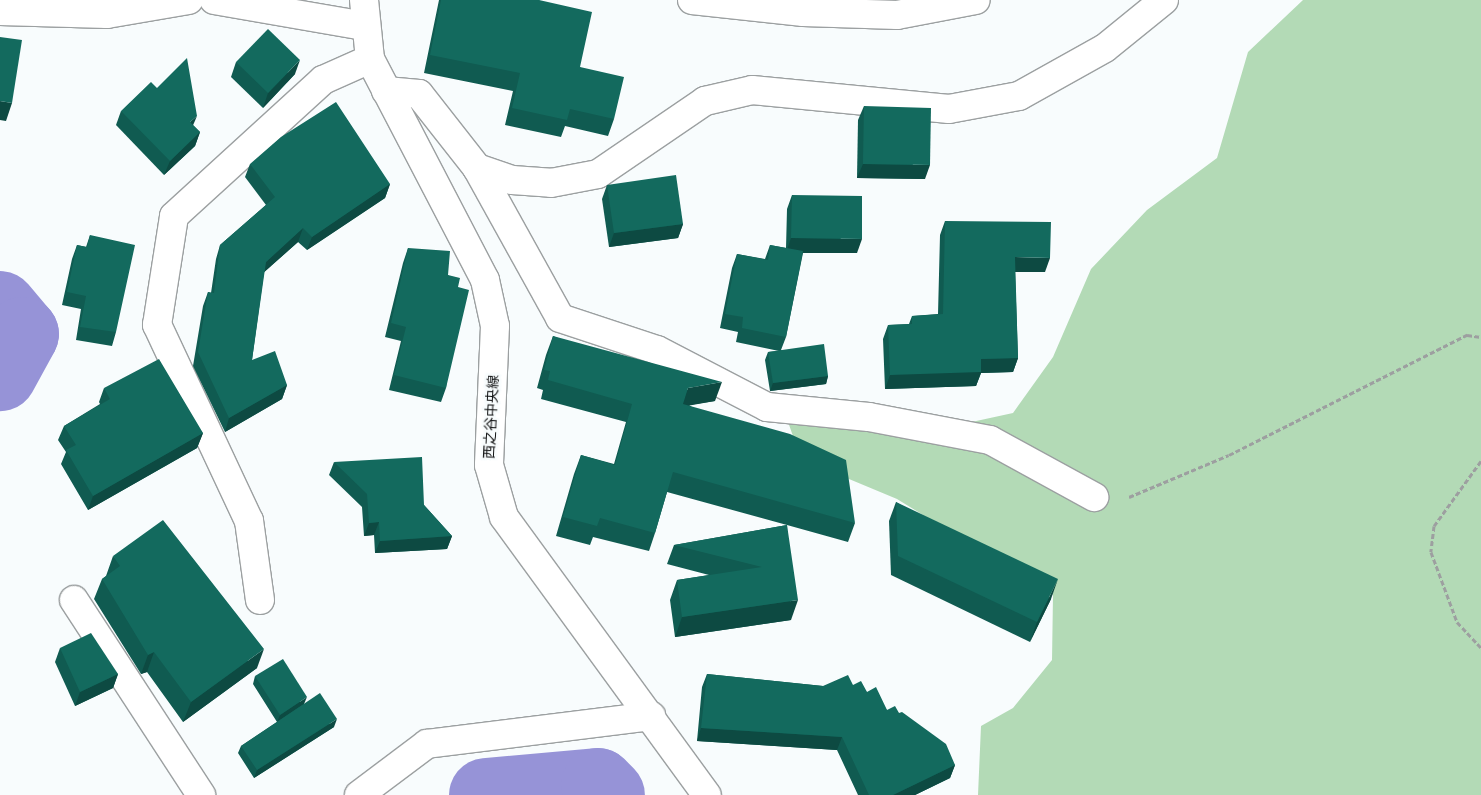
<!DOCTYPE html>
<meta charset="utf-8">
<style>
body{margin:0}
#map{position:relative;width:1481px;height:795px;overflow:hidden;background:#f8fcfd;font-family:Poppins,"Noto Sans JP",sans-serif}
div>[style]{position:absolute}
.green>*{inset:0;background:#b3dab6}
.river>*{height:74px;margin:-37px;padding:0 37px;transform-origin:37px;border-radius:37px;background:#9693d7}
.path>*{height:3px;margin-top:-1.5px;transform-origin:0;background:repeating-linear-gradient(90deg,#9d9fa0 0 5px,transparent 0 7.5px)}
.roads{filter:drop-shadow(1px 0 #9ca0a1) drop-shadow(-1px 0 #9ca0a1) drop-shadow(0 1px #9ca0a1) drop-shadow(0 -1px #9ca0a1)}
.street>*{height:28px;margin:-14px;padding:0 14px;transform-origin:14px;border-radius:14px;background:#fff}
.secondary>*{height:28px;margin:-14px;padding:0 14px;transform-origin:14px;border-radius:14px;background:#fff}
.primary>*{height:28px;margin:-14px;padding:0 14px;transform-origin:14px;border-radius:14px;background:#fff}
.wall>*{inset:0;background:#105b51}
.shaded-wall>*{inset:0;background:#0d4a42}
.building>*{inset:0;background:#136a5e}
span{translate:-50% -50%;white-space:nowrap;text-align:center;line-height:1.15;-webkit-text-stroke:5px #f8fcfd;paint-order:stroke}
.street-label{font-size:14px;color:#121314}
</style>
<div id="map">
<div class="green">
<i style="clip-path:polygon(1303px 0,1481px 0,1481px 795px,978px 795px,981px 726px,1013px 708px,1052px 660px,1053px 595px,897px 499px,801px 459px,787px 419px,921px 433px,1013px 413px,1053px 357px,1091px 269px,1147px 210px,1217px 158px,1248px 52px)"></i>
</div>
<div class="river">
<i style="left:0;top:308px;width:34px;rotate:50deg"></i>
<i style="left:22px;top:334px;width:46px;rotate:118.8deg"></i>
<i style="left:486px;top:795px;width:112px;rotate:-5.1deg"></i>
<i style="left:598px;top:785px;width:14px;rotate:45deg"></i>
</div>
<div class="path">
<i style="left:1481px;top:461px;width:80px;rotate:125.9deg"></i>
<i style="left:1434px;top:526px;width:26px;rotate:97deg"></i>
<i style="left:1431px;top:552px;width:75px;rotate:69.6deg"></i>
<i style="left:1457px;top:622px;width:35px;rotate:47deg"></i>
<i style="left:1129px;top:497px;width:108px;rotate:-22.8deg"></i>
<i style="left:1229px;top:455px;width:267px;rotate:-26.8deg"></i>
<i style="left:1467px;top:335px;width:14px;rotate:8deg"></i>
</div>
<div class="roads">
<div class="street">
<i style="left:214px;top:0;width:152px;rotate:9.8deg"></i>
<i style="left:0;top:11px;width:107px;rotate:1.6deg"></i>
<i style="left:107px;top:14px;width:83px;rotate:-9.7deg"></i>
<i style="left:386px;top:91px;width:33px;rotate:5deg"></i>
<i style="left:419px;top:94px;width:94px;rotate:51.9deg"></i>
<i style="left:477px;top:168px;width:37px;rotate:19deg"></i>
<i style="left:512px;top:180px;width:39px;rotate:4deg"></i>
<i style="left:551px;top:183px;width:48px;rotate:-10.8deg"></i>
<i style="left:598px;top:174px;width:130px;rotate:-34.3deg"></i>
<i style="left:705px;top:101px;width:48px;rotate:-13.2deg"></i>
<i style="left:752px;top:90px;width:198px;rotate:5.5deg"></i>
<i style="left:949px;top:109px;width:71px;rotate:-10.5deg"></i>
<i style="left:1019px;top:96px;width:98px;rotate:-29.2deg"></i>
<i style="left:1105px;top:48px;width:76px;rotate:-39.1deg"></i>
<i style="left:477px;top:168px;width:171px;rotate:61deg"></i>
<i style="left:560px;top:318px;width:102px;rotate:18.3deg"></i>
<i style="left:657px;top:350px;width:124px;rotate:27.4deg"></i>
<i style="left:767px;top:407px;width:102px;rotate:5.6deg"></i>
<i style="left:869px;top:417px;width:123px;rotate:10.8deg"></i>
<i style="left:990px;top:440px;width:119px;rotate:28.7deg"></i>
<i style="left:74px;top:600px;width:233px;rotate:56.9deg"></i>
<i style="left:260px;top:600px;width:80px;rotate:-97.9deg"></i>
<i style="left:249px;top:521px;width:217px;rotate:-115.1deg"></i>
<i style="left:157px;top:325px;width:110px;rotate:-81.1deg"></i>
<i style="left:174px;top:216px;width:202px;rotate:-42.4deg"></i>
<i style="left:323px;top:80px;width:51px;rotate:-24.1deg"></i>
<i style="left:359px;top:795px;width:85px;rotate:-36.9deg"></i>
<i style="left:427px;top:744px;width:226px;rotate:-7.1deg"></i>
</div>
<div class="secondary">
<i style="left:364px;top:0;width:59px;rotate:84.2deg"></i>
<i style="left:370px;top:59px;width:249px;rotate:62.5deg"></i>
<i style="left:485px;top:280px;width:47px;rotate:77.7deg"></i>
<i style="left:495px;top:326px;width:139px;rotate:92.5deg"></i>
<i style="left:489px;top:465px;width:54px;rotate:73.9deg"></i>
<i style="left:504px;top:517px;width:344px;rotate:53.9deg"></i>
</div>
<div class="primary">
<i style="left:692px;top:0;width:112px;rotate:6.2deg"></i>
<i style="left:803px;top:12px;width:94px;rotate:1.8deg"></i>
<i style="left:897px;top:15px;width:80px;rotate:-10.8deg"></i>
</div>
</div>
<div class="wall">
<i style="clip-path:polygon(439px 0,539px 0,580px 67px,614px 119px,608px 136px,565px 126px,561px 137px,505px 125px,513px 91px,424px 73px)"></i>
<i style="clip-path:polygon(236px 62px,295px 74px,263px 108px,231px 77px)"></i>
<i style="clip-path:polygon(864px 106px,925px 179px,857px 178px,858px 120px)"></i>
<i style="clip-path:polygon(121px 111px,193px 125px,200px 132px,195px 146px,164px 175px,116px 125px)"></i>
<i style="clip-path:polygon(250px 164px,390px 184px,385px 198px,307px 250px,298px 242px,264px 272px,252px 360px,287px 385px,282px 399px,225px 432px,193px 366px,203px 306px,208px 292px,211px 293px,216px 259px,220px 245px,266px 205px,245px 177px)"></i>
<i style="clip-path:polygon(607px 185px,683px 224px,678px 238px,609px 247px,602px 199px)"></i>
<i style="clip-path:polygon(792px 195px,857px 253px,803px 253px,786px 337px,781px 350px,828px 376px,826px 384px,770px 391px,765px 360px,768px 352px,779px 351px,736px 342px,738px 332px,720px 328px,732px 268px,737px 254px,765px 259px,770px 245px,786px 248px,787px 209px)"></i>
<i style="clip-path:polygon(945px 221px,1045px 272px,1015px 272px,1018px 358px,1013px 372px,981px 373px,976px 386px,885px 389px,883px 339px,888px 325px,909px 324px,912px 316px,938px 314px,940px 235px)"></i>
<i style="clip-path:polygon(90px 235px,116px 332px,112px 346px,76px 340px,81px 309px,62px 305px,72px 259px,77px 245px,86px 247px)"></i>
<i style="clip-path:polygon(408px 248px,448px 275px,458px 287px,446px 388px,441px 402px,389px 390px,401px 341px,385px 337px,403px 263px)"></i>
<i style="clip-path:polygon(553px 336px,715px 401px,689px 405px,855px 523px,848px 542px,787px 525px,791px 620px,675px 637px,670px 600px,677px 580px,709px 575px,667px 564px,674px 545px,787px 525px,667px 492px,655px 533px,649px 551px,593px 537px,590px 545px,556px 536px,574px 474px,581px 455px,614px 464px,626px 422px,541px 399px,543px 390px,537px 388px,546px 355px)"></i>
<i style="clip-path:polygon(104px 388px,203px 433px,197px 448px,88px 510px,61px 464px,66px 452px,58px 440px,64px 426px,100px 404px,99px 402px)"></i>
<i style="clip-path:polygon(334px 462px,424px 505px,452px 536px,447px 549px,375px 553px,374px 535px,364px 536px,362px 507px,329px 475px)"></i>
<i style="clip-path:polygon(896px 502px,1051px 599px,1030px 642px,891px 575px,889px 521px)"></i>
<i style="clip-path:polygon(113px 556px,257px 668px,183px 722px,147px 672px,141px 674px,94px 599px,102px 579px,106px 576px)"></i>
<i style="clip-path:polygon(60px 648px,118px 674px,113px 688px,75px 706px,55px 662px)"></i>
<i style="clip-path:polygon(707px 674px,823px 686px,853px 685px,867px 692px,887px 710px,899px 713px,955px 765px,950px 778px,915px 795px,858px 795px,837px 750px,697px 741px,702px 687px)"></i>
<i style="clip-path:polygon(255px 676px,304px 704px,334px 727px,254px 778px,238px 753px,241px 746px,277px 722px,253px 684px)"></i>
</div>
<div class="shaded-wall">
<i style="clip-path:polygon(300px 60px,295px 74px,263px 108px,268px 93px)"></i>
<i style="clip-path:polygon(0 101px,12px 103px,6px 121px,0 120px)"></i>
<i style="clip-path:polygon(197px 116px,191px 130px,190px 122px)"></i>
<i style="clip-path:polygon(200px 132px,195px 146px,164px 175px,170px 161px)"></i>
<i style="clip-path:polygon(863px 164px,930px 165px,925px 179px,857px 178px)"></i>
<i style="clip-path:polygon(390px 184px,385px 198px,307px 250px,312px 237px)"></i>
<i style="clip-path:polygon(683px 224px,678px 238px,609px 247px,614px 233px)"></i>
<i style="clip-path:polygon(303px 228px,298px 242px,261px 275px,266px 262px)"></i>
<i style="clip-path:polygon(791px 238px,862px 239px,857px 253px,786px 253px)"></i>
<i style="clip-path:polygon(1015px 257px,1050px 258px,1045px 272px,1009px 272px)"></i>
<i style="clip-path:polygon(1018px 358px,1013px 372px,981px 373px,976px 386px,885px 389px,890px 375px,981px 359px)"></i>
<i style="clip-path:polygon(828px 376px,826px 384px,770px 391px,773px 383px)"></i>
<i style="clip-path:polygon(722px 382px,715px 401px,681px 407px,688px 388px)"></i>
<i style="clip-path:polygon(287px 385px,282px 399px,225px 432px,229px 418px)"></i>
<i style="clip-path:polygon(203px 433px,197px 448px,88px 510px,93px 496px)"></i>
<i style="clip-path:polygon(379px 522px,374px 535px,364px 536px,369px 523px)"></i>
<i style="clip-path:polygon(452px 536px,447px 549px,375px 553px,380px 541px)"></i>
<i style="clip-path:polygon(1058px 579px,1051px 599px,1030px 642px,1037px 622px)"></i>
<i style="clip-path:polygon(798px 600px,791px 620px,675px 637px,682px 617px)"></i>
<i style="clip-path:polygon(264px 649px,257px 668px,183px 722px,191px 702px)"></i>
<i style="clip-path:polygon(154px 652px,147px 672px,141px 674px,148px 655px)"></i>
<i style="clip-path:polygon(118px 674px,113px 688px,75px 706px,80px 692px)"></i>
<i style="clip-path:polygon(307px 697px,304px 704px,277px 722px,280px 715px)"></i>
<i style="clip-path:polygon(337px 719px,334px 727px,254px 778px,257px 770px)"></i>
<i style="clip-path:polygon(701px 728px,842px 737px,837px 750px,697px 741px)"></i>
<i style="clip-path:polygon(955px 765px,950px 778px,915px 795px,893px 795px)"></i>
</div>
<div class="building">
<i style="clip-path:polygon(441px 0,539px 0,592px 12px,580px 67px,624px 77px,614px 119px,570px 109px,567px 120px,512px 108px,520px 73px,430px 55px)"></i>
<i style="clip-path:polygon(268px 29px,300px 60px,268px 93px,236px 62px)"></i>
<i style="clip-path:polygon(0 37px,22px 40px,12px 103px,0 101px)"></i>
<i style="clip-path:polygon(187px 58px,197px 116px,190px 122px,200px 132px,170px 161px,121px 111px,151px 82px,157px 88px)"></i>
<i style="clip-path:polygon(336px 102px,390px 184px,312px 237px,303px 228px,266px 262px,252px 360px,275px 351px,287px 385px,229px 418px,198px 352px,208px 292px,214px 293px,220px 245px,275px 197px,250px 164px,281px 137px)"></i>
<i style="clip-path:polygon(864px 106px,931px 108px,930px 165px,863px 164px)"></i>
<i style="clip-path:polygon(676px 175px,683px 224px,614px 233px,607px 185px)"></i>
<i style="clip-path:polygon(792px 195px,862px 196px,862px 239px,791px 238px)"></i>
<i style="clip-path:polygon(945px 221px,1051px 222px,1050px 258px,1015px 257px,1018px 358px,981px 359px,981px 372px,890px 375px,888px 325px,912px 324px,912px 316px,943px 314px)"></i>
<i style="clip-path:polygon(90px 235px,135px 245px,116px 332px,80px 327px,86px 296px,67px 292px,77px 245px,87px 247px)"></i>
<i style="clip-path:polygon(770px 245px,803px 251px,786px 337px,742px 328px,743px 317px,725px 314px,737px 254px,768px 260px)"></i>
<i style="clip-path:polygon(408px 248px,450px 251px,448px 275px,460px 278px,458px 287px,469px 290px,446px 388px,394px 375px,406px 327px,391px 323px)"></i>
<i style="clip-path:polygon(553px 336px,722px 382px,688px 388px,683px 404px,790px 434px,846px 460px,855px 523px,673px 472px,655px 533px,600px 518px,597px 526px,563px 517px,581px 455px,615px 465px,632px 404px,548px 380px,550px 371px,544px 370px)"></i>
<i style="clip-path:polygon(824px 344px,828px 376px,773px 383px,768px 352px)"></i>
<i style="clip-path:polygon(159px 359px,203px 433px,93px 496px,66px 450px,76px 445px,64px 426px,110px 399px,104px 388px)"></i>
<i style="clip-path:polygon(422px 457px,424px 505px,452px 536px,380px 541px,379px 522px,369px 523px,367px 494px,334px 462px)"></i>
<i style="clip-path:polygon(896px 502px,1058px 579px,1037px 622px,898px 556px)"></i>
<i style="clip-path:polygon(163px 520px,264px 649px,191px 702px,154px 652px,148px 655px,102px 579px,120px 566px,113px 556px)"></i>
<i style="clip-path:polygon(787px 525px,798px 600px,682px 617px,677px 580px,762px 567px,674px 545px)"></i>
<i style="clip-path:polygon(91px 633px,118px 674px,80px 692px,60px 648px)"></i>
<i style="clip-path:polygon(283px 659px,307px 697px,280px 715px,255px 676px)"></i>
<i style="clip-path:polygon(707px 674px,823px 686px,848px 675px,853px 685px,861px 681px,867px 692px,876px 687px,887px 710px,895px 706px,899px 713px,902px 712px,946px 744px,955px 765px,893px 795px,869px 795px,842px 737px,701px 728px)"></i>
<i style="clip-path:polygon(320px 693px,337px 719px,257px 770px,241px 746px)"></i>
</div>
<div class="street-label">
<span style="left:491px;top:417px;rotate:-87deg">西之谷中央線</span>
</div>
</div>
